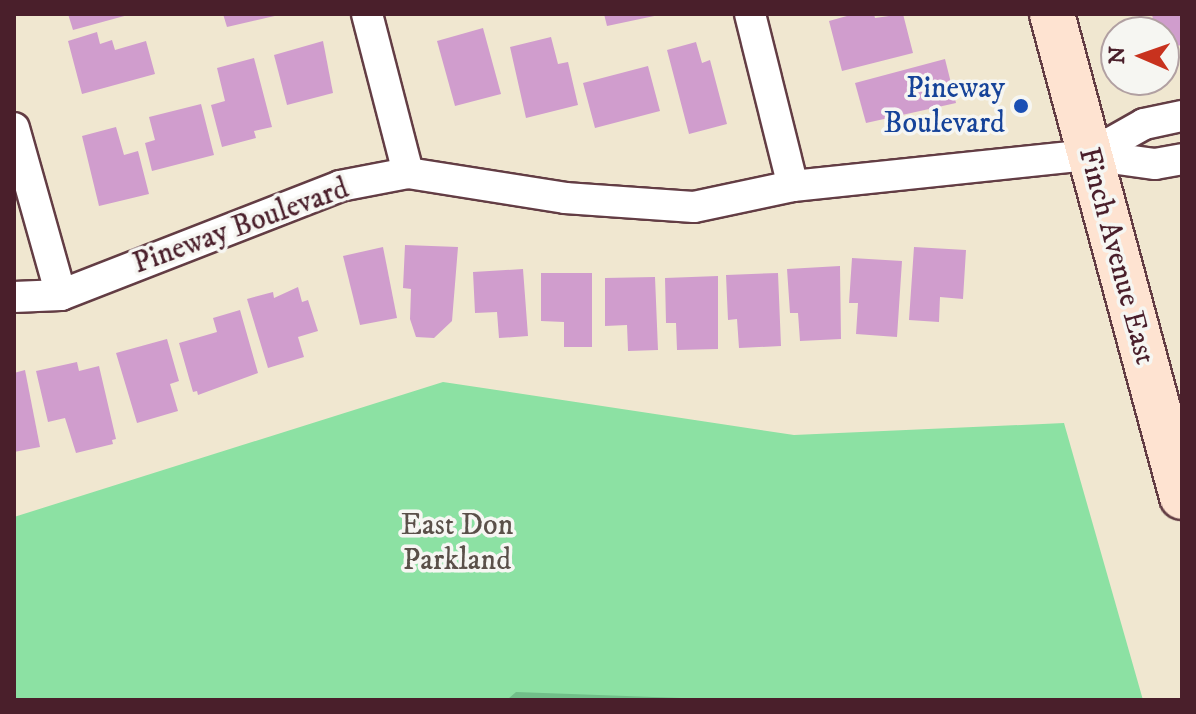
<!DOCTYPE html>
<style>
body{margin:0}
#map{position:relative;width:1196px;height:714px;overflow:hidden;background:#f0e7d0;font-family:"IM FELL DW Pica",serif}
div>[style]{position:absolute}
.green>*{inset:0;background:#8ce1a3}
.forest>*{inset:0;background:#71bf89}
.building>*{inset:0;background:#d09dcd}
.roads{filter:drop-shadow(2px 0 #633d44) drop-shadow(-2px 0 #633d44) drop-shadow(0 2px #633d44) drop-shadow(0 -2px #633d44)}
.street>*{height:30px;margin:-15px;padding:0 15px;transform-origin:15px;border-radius:15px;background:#fff}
.secondary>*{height:44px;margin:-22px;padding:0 22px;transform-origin:22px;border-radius:22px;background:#fee3d1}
.dots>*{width:22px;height:22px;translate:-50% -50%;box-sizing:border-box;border:4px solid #f6f6f2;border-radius:50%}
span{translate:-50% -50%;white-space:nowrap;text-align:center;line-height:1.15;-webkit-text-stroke:7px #f6f6f2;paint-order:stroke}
.transit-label{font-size:30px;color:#164399}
.right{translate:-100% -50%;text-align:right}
.street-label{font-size:30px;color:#4a1f2b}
.park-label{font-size:30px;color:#5a5049}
.frame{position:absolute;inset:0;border:16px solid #4a1f2b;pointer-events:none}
.north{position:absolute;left:1100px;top:16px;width:80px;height:80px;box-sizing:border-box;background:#f6f6f2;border:2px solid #b1a0a2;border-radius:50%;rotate:272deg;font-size:22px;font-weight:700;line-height:32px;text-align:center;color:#4a1f2b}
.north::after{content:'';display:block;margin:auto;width:28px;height:36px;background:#c8321e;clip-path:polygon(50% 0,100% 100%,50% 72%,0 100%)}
</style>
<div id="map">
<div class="green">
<i style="clip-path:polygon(443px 382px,794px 435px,1064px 423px,1143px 700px,14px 700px,14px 517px)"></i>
</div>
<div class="forest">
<i style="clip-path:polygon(516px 692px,736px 700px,507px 700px)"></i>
</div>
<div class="building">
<i style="clip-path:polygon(68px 14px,128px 14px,128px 15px,73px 30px)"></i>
<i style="clip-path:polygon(223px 14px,279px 14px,279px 15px,227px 27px)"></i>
<i style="clip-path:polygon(604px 14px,658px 14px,659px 15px,607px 26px)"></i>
<i style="clip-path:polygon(854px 14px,874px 14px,875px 18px,903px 14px,913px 53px,842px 71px,829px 21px)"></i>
<i style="clip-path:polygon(1152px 14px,1182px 14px,1182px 45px,1164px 48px,1164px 32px,1155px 32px)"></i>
<i style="clip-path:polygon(483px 28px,501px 94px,455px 106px,437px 41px)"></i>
<i style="clip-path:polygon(97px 32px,100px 44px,112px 40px,115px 50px,146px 41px,155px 74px,82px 94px,68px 41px)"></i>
<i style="clip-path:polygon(551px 37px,558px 64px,568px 62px,578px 105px,526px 118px,510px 47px)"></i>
<i style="clip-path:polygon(323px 41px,333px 93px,287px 105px,274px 55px)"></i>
<i style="clip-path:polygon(696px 42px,702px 63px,710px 60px,727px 124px,689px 134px,667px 50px)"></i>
<i style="clip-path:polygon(254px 58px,272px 127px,254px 131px,256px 138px,222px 147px,211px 105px,225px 101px,217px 68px)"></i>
<i style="clip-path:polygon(945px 59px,956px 103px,866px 123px,855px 83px)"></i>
<i style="clip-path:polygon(648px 66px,660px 111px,595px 128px,583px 83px)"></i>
<i style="clip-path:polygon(201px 104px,214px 155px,152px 171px,145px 143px,155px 140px,149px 117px)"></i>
<i style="clip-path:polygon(116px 127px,124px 155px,138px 151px,149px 194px,99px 206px,82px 136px)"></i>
<i style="clip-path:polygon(405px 245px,458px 247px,452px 321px,434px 338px,416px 337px,410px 319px,411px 289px,403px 288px)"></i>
<i style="clip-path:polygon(383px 247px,397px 318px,360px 325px,343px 256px)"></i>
<i style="clip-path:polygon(914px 247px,966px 250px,963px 299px,940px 297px,939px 322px,909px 320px)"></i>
<i style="clip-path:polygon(852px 258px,902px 261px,897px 337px,856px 334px,858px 303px,849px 303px)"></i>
<i style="clip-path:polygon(840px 266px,841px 339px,800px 341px,798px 313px,790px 313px,787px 269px)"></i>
<i style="clip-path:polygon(523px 269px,528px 336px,499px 338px,497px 312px,475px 313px,473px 272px)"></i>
<i style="clip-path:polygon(541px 273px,592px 273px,592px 347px,564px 347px,564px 322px,541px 321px)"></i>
<i style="clip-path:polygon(778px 273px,781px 346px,739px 348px,737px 319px,728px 320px,726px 275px)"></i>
<i style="clip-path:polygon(718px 276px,718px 349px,677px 350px,676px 323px,666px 323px,665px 278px)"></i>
<i style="clip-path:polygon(655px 277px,658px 350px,628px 351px,627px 325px,605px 326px,605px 278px)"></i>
<i style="clip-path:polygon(298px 287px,302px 302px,308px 300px,318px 331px,298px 337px,304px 357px,268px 368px,247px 299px,273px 292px,274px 298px)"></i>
<i style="clip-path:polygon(240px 310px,258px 373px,198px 395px,197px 391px,193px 392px,179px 343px,217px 332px,213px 318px)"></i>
<i style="clip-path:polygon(167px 339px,179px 381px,170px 384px,178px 411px,137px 423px,116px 353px)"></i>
<i style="clip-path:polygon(77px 362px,79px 371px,99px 366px,116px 439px,112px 440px,113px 444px,76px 453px,65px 418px,48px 422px,36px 371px)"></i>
<i style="clip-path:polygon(25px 370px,40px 447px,14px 452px,14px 373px)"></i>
</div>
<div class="roads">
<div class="street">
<i style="left:367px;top:14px;width:164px;rotate:75.5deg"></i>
<i style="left:750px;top:14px;width:177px;rotate:76deg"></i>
<i style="left:14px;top:128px;width:173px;rotate:74.3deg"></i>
<i style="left:1089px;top:155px;width:63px;rotate:-29.4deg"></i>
<i style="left:1144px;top:124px;width:39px;rotate:-12deg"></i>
<i style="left:14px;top:297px;width:47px;rotate:-2.4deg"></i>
<i style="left:61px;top:295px;width:300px;rotate:-21.3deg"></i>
<i style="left:340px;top:186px;width:69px;rotate:-10.8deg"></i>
<i style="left:408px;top:173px;width:159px;rotate:9deg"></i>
<i style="left:565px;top:198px;width:129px;rotate:4deg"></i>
<i style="left:694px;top:207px;width:101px;rotate:-12deg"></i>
<i style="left:793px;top:186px;width:298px;rotate:-6deg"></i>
<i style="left:1089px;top:155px;width:67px;rotate:7.8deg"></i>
<i style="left:1155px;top:164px;width:27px;rotate:-10deg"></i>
</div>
<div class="secondary">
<i style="left:1052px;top:14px;width:500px;rotate:74.94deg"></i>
</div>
</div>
<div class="dots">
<i style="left:1021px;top:106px;background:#1a4fb4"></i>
</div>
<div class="transit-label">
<span class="right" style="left:1005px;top:106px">Pineway<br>Boulevard</span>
</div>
<div class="street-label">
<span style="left:241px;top:227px;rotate:-20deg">Pineway Boulevard</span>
<span style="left:1116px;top:256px;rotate:75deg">Finch Avenue East</span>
</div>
<div class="park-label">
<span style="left:457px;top:543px">East Don<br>Parkland</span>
</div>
<div class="frame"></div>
<div class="north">N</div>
</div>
